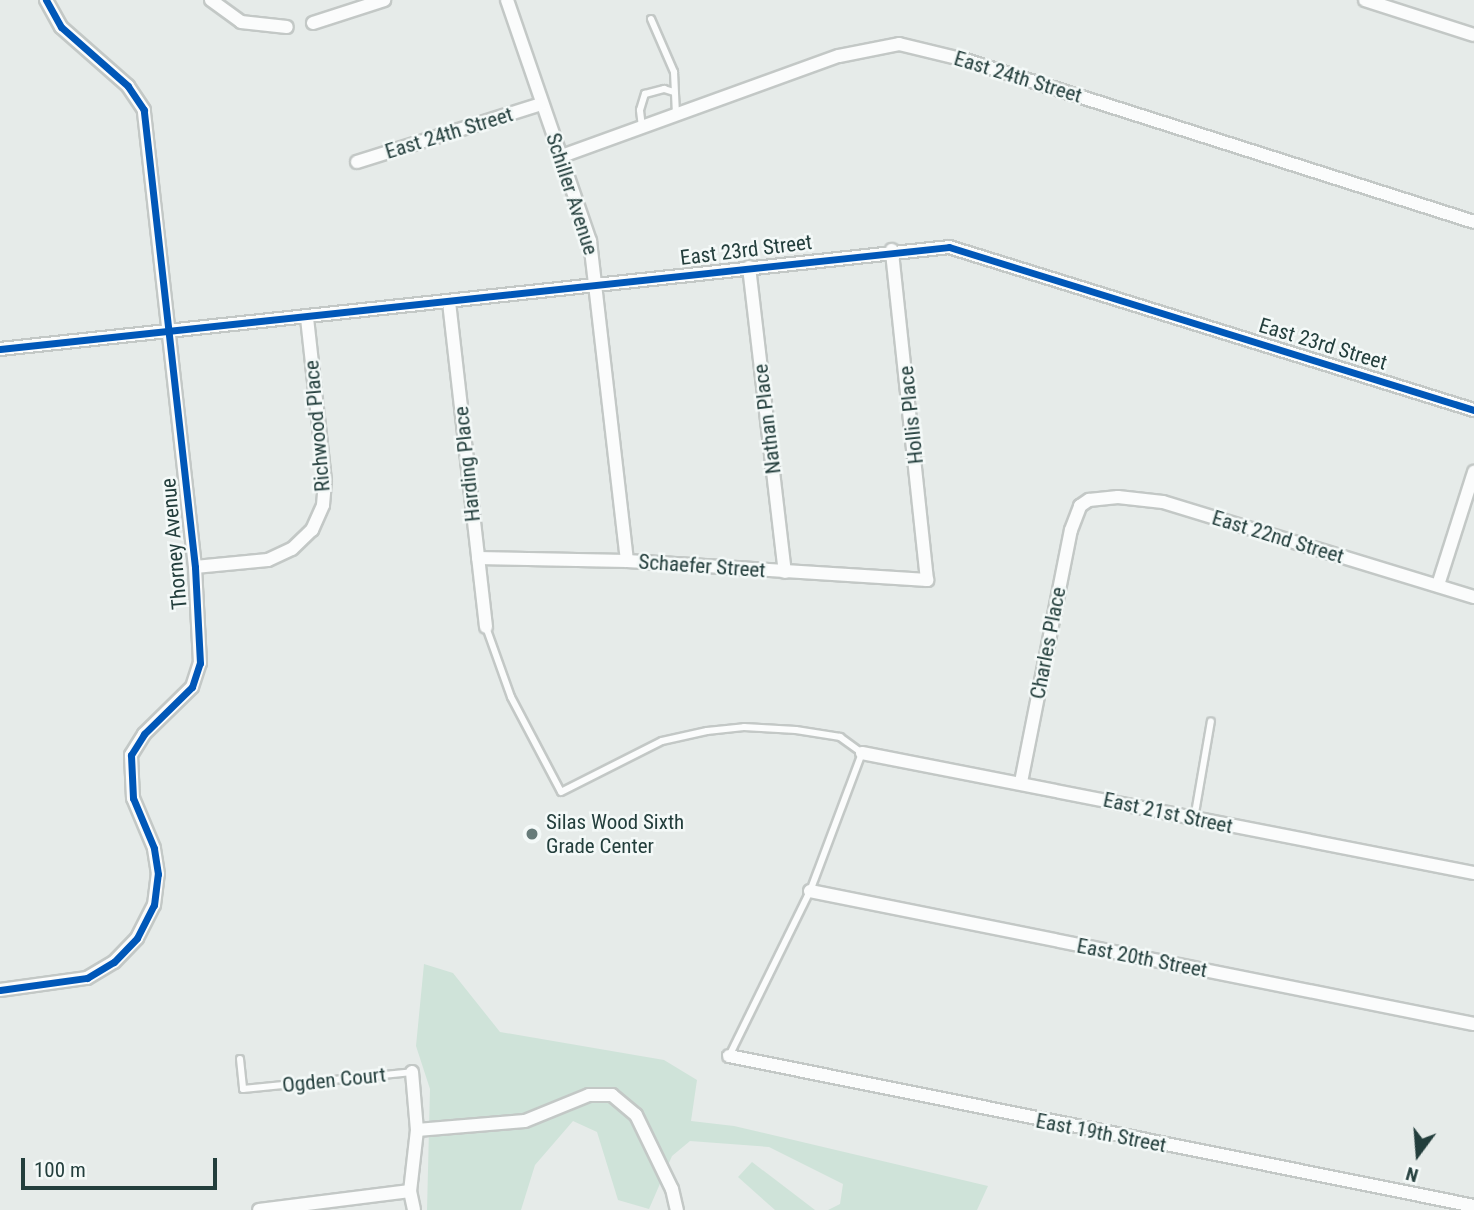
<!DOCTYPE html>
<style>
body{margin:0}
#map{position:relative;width:1474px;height:1210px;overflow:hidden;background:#e6ebe9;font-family:"Roboto Condensed",sans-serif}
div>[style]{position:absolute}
.green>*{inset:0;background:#cfe3d9}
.roads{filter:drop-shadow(2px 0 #c3c8c6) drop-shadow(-2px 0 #c3c8c6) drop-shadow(0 2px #c3c8c6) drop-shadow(0 -2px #c3c8c6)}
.service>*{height:6px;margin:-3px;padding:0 3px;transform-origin:3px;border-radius:3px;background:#fbfcfc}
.minor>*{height:12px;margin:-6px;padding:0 6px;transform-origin:6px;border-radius:6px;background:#fbfcfc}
.cycleway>*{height:7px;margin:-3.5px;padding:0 3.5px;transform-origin:3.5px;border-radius:3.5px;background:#0057b8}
.dots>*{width:19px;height:19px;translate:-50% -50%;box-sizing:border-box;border:4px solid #f4f9f8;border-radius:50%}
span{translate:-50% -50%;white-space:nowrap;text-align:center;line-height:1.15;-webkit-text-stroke:5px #f4f9f8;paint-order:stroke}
.street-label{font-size:21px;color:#233e3c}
.poi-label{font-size:21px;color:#233e3c}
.left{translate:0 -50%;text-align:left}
.north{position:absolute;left:1383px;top:1119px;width:70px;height:70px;-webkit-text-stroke:5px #f4f9f8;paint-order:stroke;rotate:196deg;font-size:19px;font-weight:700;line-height:28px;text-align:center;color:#233e3c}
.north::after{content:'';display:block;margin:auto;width:24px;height:32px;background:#233e3c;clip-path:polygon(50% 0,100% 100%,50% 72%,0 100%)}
.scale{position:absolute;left:21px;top:1158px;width:196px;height:32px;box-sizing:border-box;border:4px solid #233e3c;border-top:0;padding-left:9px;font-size:21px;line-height:24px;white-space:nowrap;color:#233e3c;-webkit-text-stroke:5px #f4f9f8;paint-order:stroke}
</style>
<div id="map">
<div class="green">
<i style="clip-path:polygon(424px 964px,453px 973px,500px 1032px,664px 1060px,697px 1080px,691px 1121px,734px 1126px,988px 1186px,977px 1210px,828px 1210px,840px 1204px,843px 1184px,769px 1147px,690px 1141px,672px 1156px,649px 1209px,618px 1200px,597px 1132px,573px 1121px,535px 1165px,521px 1210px,427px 1210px,430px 1089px,416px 1046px)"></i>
<i style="clip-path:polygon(752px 1162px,815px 1210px,775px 1210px,738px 1177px)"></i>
</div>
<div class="roads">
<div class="service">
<i style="left:651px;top:19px;width:58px;rotate:66.5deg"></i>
<i style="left:674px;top:72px;width:42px;rotate:87.3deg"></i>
<i style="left:642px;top:127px;width:17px;rotate:-97deg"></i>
<i style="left:640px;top:110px;width:17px;rotate:-73deg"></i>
<i style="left:645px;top:94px;width:20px;rotate:-15deg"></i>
<i style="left:664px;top:89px;width:10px;rotate:17deg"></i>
<i style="left:486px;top:627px;width:74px;rotate:70.3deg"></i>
<i style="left:511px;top:697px;width:107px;rotate:62.2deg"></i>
<i style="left:561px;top:792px;width:113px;rotate:-26.8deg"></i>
<i style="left:662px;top:741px;width:46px;rotate:-12.5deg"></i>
<i style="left:707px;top:731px;width:37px;rotate:-6deg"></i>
<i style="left:744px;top:727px;width:52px;rotate:3.3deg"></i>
<i style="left:796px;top:730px;width:45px;rotate:9deg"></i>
<i style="left:840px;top:737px;width:27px;rotate:36deg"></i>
<i style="left:862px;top:753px;width:147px;rotate:110.6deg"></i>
<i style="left:810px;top:891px;width:184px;rotate:116.1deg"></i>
<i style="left:1194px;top:819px;width:99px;rotate:-80.2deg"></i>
<i style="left:240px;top:1059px;width:30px;rotate:84deg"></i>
<i style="left:243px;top:1089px;width:170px;rotate:-5.7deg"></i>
</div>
<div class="minor">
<i style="left:211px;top:0;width:37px;rotate:36deg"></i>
<i style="left:241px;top:22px;width:46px;rotate:6.2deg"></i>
<i style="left:507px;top:0;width:255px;rotate:71deg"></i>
<i style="left:590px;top:241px;width:322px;rotate:83.4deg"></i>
<i style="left:1365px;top:0;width:114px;rotate:17.8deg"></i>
<i style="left:313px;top:23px;width:75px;rotate:-17.9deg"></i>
<i style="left:562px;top:156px;width:294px;rotate:-19.9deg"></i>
<i style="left:839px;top:56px;width:61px;rotate:-11.3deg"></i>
<i style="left:899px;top:44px;width:68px;rotate:13.6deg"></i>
<i style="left:965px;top:60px;width:534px;rotate:17.65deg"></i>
<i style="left:357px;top:162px;width:193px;rotate:-17.5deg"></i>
<i style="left:749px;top:267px;width:307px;rotate:83.3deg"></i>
<i style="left:449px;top:302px;width:327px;rotate:83.5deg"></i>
<i style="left:0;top:349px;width:954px;rotate:-6.13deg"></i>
<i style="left:949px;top:247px;width:550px;rotate:17.25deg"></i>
<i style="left:478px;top:558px;width:149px;rotate:1.2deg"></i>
<i style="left:627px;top:561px;width:301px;rotate:3.6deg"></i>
<i style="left:927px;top:580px;width:332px;rotate:-96.1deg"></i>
<i style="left:195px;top:567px;width:73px;rotate:-5.5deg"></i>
<i style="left:268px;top:560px;width:26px;rotate:-25deg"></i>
<i style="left:292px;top:549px;width:28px;rotate:-44deg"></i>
<i style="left:312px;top:530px;width:27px;rotate:-66deg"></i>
<i style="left:323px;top:505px;width:24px;rotate:-85deg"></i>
<i style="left:325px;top:481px;width:164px;rotate:-96.3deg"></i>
<i style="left:1438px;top:585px;width:119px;rotate:-72.3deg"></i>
<i style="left:862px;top:753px;width:624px;rotate:11.09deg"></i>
<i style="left:1021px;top:782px;width:257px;rotate:-78.8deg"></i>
<i style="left:1071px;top:530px;width:26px;rotate:-69deg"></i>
<i style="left:1080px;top:506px;width:11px;rotate:-34deg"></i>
<i style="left:1089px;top:500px;width:29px;rotate:-6deg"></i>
<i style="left:1118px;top:497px;width:45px;rotate:6.3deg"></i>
<i style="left:1163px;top:502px;width:325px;rotate:17deg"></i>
<i style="left:810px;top:891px;width:677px;rotate:11.33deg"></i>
<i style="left:0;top:990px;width:88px;rotate:-7.9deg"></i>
<i style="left:87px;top:978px;width:31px;rotate:-31deg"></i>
<i style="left:114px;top:962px;width:33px;rotate:-46deg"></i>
<i style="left:137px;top:938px;width:37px;rotate:-63deg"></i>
<i style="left:154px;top:905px;width:31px;rotate:-83deg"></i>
<i style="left:158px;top:874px;width:26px;rotate:-99deg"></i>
<i style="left:154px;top:848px;width:54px;rotate:-112.8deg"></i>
<i style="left:133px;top:798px;width:43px;rotate:-92.7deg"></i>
<i style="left:131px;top:755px;width:25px;rotate:-58deg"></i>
<i style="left:144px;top:734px;width:67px;rotate:-44.4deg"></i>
<i style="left:192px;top:687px;width:25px;rotate:-72deg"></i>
<i style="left:200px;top:663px;width:96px;rotate:-93deg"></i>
<i style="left:195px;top:567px;width:460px;rotate:-96.4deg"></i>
<i style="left:144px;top:110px;width:29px;rotate:-124deg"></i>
<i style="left:128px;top:86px;width:89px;rotate:-138.6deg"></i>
<i style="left:61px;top:27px;width:31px;rotate:-119deg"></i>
<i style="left:729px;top:1056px;width:760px;rotate:11.38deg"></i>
<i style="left:412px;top:1072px;width:58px;rotate:85.1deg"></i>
<i style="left:417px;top:1130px;width:61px;rotate:96.5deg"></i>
<i style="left:410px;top:1191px;width:19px;rotate:78deg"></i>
<i style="left:417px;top:1130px;width:108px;rotate:-4.8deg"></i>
<i style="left:525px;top:1121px;width:69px;rotate:-22.1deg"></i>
<i style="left:589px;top:1095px;width:23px"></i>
<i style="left:612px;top:1095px;width:31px;rotate:40deg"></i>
<i style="left:636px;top:1115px;width:82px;rotate:64.1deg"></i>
<i style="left:672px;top:1189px;width:22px;rotate:77deg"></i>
<i style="left:259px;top:1210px;width:152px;rotate:-7.2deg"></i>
</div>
</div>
<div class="cycleway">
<i style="left:0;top:349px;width:954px;rotate:-6.13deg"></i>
<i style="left:949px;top:247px;width:550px;rotate:17.25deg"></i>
<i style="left:0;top:990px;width:88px;rotate:-7.9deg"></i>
<i style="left:87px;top:978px;width:31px;rotate:-31deg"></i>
<i style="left:114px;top:962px;width:33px;rotate:-46deg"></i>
<i style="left:137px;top:938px;width:37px;rotate:-63deg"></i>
<i style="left:154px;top:905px;width:31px;rotate:-83deg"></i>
<i style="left:158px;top:874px;width:26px;rotate:-99deg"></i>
<i style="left:154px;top:848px;width:54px;rotate:-112.8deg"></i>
<i style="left:133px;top:798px;width:43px;rotate:-92.7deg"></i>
<i style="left:131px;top:755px;width:25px;rotate:-58deg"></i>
<i style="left:144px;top:734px;width:67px;rotate:-44.4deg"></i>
<i style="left:192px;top:687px;width:25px;rotate:-72deg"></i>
<i style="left:200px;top:663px;width:96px;rotate:-93deg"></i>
<i style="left:195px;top:567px;width:460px;rotate:-96.4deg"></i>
<i style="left:144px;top:110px;width:29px;rotate:-124deg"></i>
<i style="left:128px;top:86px;width:89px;rotate:-138.6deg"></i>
<i style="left:61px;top:27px;width:31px;rotate:-119deg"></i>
</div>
<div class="dots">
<i style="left:532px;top:834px;background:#677b79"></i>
</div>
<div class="street-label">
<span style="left:1018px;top:77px;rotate:17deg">East 24th Street</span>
<span style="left:449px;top:133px;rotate:-17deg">East 24th Street</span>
<span style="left:572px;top:194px;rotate:72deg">Schiller Avenue</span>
<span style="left:746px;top:250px;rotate:-7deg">East 23rd Street</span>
<span style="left:1323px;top:344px;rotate:17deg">East 23rd Street</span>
<span style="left:911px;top:415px;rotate:-96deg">Hollis Place</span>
<span style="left:767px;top:419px;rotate:-97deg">Nathan Place</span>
<span style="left:317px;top:426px;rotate:-95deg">Richwood Place</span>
<span style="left:467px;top:464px;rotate:-96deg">Harding Place</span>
<span style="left:1278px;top:537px;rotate:17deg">East 22nd Street</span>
<span style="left:174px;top:544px;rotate:-95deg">Thorney Avenue</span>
<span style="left:702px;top:566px;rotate:4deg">Schaefer Street</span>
<span style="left:1048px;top:643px;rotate:-79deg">Charles Place</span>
<span style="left:1168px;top:813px;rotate:12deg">East 21st Street</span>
<span style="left:1142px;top:958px;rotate:11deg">East 20th Street</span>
<span style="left:334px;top:1080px;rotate:-6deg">Ogden Court</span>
<span style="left:1101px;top:1133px;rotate:11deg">East 19th Street</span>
</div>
<div class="poi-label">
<span class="left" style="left:546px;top:834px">Silas Wood Sixth<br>Grade Center</span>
</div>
<div class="north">N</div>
<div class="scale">100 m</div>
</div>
